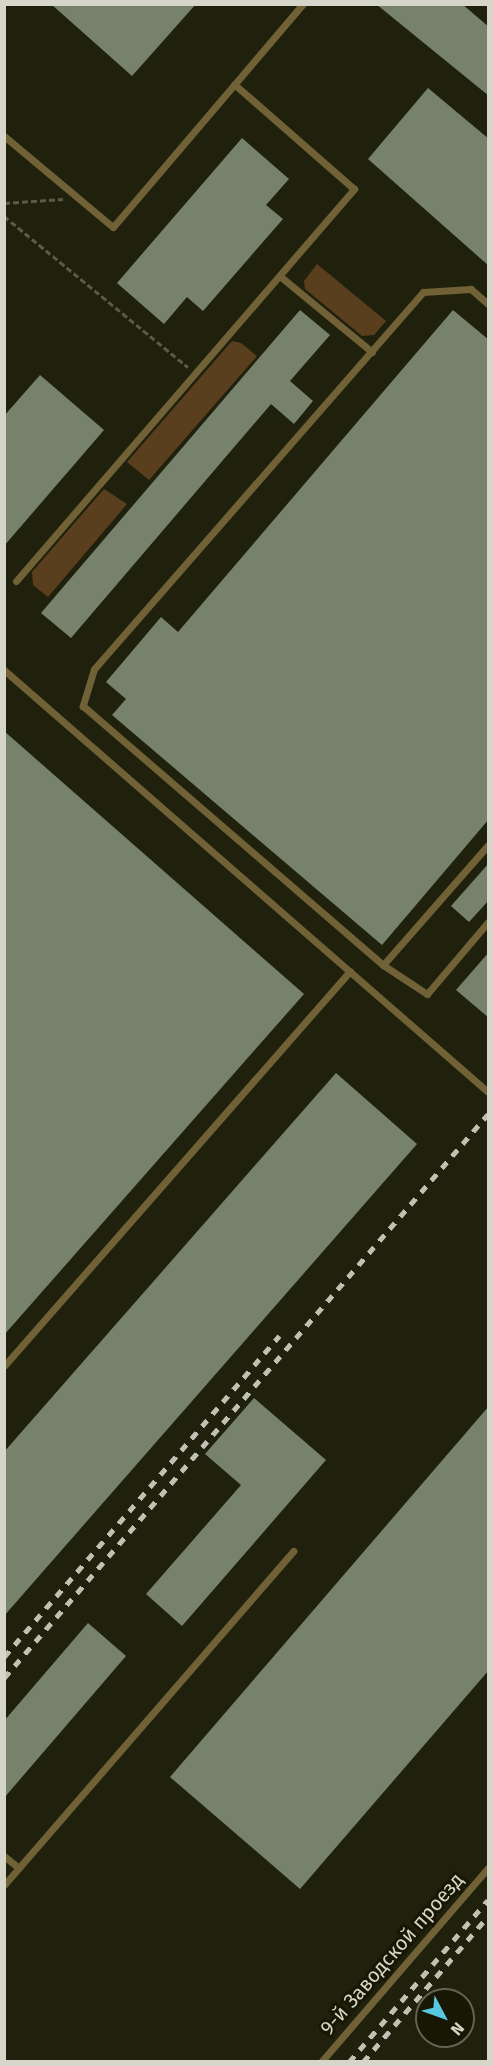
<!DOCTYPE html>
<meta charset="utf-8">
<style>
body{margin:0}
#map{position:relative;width:493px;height:2066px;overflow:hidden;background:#20210c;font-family:"Fira Sans",sans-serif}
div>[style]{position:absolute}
.green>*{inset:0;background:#5a3f1f}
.building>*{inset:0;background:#77826d}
.path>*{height:3px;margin-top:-1.5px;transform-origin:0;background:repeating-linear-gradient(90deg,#595a47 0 6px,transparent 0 9px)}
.service>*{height:7px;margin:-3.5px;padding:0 3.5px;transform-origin:3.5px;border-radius:3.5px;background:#716136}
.rail>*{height:4.5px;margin-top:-2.25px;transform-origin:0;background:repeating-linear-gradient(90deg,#c0c1b3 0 8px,transparent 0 16px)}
span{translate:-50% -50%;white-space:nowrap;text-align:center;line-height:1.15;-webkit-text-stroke:6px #171704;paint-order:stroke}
.street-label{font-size:20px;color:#d5d6c9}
.frame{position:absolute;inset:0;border:6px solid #d5d6c9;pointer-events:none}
.north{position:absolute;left:415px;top:1988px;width:60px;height:60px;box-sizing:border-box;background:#171704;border:2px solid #636353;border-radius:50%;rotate:131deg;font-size:16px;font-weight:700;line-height:24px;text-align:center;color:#d5d6c9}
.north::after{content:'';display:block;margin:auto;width:21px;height:27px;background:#56c9e0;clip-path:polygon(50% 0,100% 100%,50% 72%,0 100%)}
</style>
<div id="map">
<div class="green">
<i style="clip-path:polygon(317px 264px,386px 321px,374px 335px,362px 336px,305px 289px,304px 281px)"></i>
<i style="clip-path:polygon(232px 341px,241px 343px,257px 356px,149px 480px,127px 462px)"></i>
<i style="clip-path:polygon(104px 489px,127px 504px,48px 597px,33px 585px,32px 572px)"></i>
</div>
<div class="building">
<i style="clip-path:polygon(51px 4px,196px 4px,132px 76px)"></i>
<i style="clip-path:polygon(376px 4px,462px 4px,489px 27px,489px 96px)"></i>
<i style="clip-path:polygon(428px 88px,489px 139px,489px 266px,368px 159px)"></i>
<i style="clip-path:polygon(242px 138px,289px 179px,266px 205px,283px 219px,203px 311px,187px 297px,164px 324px,117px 283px)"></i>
<i style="clip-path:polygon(300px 310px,330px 335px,290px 381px,313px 401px,294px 424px,271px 404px,71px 638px,41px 613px)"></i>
<i style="clip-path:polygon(453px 310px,489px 340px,489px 819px,382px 945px,112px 715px,126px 699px,106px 682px,161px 617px,178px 632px)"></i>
<i style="clip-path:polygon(40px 375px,104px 430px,4px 546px,4px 416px)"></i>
<i style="clip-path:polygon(4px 731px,304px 994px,4px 1335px)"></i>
<i style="clip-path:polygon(489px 863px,489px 900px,469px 922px,451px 906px)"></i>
<i style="clip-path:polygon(489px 952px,489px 1018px,456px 990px)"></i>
<i style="clip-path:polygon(336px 1073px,417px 1144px,4px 1616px,4px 1452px)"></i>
<i style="clip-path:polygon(254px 1398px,326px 1460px,182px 1626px,146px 1594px,241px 1485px,205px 1454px)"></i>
<i style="clip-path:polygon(489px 1406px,489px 1670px,300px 1889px,170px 1777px)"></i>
<i style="clip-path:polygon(88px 1623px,126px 1656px,4px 1798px,4px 1721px)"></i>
</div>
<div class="path">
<i style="left:4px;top:203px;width:59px;rotate:-3.9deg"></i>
<i style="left:4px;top:216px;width:238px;rotate:39.4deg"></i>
</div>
<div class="service">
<i style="left:4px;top:136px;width:142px;rotate:39.9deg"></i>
<i style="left:113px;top:227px;width:293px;rotate:-49.6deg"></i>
<i style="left:281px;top:277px;width:118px;rotate:39.5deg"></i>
<i style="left:488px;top:304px;width:23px;rotate:-139deg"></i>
<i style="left:471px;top:289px;width:48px;rotate:176.4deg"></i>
<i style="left:423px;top:292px;width:500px;rotate:131.11deg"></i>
<i style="left:94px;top:669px;width:39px;rotate:107deg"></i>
<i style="left:83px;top:706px;width:396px;rotate:40.8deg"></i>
<i style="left:383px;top:965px;width:53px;rotate:33.4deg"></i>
<i style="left:427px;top:994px;width:94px;rotate:-49.7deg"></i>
<i style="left:16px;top:581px;width:518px;rotate:-49.23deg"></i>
<i style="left:354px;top:189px;width:159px;rotate:-138.8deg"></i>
<i style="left:4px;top:670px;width:642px;rotate:41.09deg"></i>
<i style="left:383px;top:965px;width:159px;rotate:-48.8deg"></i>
<i style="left:4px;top:1366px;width:525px;rotate:-48.78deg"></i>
<i style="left:4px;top:1856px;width:19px;rotate:39deg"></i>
<i style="left:4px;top:1885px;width:442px;rotate:-49.1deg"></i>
<i style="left:321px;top:2062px;width:256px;rotate:-49.3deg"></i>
</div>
<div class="rail">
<i style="left:4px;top:1657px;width:423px;rotate:-49.4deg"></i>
<i style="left:4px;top:1678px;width:743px;rotate:-49.37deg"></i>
<i style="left:349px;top:2062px;width:213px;rotate:-49.4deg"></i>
<i style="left:363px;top:2062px;width:192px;rotate:-49.4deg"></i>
</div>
<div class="street-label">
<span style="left:392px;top:1954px;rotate:-49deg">9-й Заводской проезд</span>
</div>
<div class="frame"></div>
<div class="north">N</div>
</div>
